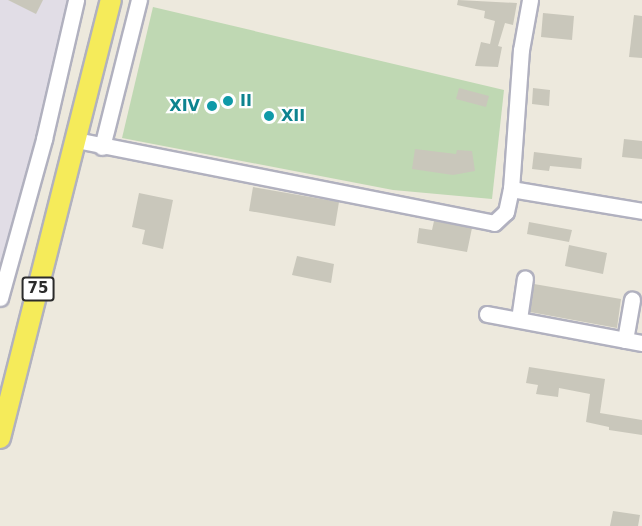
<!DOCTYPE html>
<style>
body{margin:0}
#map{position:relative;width:642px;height:526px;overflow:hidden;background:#ede9dd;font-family:"DejaVu Sans",sans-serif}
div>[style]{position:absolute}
.industrial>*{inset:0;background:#e1dde6}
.cemetery>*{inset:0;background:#bfd8b3}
.building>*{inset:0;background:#c9c7bb}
.roads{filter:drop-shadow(2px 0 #b1b1bf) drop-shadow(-2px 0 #b1b1bf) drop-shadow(0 2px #b1b1bf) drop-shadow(0 -2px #b1b1bf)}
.minor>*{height:15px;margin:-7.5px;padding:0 7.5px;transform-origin:7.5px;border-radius:7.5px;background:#fff}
.major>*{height:20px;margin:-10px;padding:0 10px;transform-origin:10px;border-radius:10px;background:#f5eb5a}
.dots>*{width:16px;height:16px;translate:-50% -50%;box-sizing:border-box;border:3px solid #fff;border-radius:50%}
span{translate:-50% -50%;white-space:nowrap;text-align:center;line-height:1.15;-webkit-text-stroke:4.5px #fff;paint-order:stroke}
.shield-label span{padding:2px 4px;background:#fff;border:2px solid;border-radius:4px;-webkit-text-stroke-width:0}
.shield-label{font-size:15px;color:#2b2b2b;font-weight:700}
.culture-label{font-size:16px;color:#0d838f;font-weight:700}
.left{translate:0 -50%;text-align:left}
.right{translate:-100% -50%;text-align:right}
</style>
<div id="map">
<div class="industrial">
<i style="clip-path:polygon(0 0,70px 0,0 274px)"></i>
</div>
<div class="cemetery">
<i style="clip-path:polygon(153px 7px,504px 90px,492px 199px,393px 190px,122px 138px)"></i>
</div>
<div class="building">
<i style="clip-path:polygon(8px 0,43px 0,36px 14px)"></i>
<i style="clip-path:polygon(458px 0,517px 3px,513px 25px,505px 23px,498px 46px,502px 47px,498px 67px,475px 66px,481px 42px,490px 44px,495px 21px,484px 18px,485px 11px,457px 5px)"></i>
<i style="clip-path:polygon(543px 13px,574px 16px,572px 40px,541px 37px)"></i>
<i style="clip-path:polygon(634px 15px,642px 16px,642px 58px,629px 57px)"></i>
<i style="clip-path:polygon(459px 88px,489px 96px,486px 107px,456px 99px)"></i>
<i style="clip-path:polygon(533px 88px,550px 90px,549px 106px,532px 104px)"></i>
<i style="clip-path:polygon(624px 139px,642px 141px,642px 159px,622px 157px)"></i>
<i style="clip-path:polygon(415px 149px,456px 154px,457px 150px,472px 151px,475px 171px,453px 175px,412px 169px)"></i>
<i style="clip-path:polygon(534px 152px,582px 158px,581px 169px,550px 166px,549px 171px,532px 169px)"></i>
<i style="clip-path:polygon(253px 187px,339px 202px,335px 226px,249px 211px)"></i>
<i style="clip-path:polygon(139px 193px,173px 200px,163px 249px,142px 244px,145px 230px,132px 227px)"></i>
<i style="clip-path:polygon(434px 221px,472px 228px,467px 252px,417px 243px,419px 228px,432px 230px)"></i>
<i style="clip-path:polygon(529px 222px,572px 230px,569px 242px,527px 234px)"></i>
<i style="clip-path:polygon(569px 245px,607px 253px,603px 274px,565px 266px)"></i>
<i style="clip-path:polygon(297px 256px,334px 264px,331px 283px,292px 275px)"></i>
<i style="clip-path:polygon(534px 284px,621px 299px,617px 328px,530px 312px)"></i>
<i style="clip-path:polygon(529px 367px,605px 379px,600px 413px,642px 420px,642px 435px,609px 430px,609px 427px,586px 422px,590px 394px,559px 388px,558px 397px,536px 394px,538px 385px,526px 383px)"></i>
<i style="clip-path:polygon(613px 511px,640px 515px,638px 526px,610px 526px)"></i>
</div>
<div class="roads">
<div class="minor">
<i style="left:76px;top:140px;width:426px;rotate:11.2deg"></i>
<i style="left:494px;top:223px;width:16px;rotate:-43deg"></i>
<i style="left:506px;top:212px;width:24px;rotate:-78deg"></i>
<i style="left:511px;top:189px;width:139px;rotate:-85.9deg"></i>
<i style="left:521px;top:50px;width:51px;rotate:-79.8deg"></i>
<i style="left:102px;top:147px;width:152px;rotate:-75.9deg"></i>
<i style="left:511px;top:189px;width:133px;rotate:9.5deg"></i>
<i style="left:0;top:298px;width:165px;rotate:-74.5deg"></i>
<i style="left:44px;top:139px;width:143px;rotate:-77deg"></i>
<i style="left:487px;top:314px;width:158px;rotate:10.6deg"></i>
<i style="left:519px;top:319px;width:41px;rotate:-81.7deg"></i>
<i style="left:625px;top:340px;width:41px;rotate:-80.1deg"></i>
</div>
<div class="major">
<i style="left:0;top:438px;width:452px;rotate:-75.8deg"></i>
</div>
</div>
<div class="dots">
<i style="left:228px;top:101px;background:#0f9aa8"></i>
<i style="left:212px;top:106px;background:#0f9aa8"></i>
<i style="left:269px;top:116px;background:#0f9aa8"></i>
</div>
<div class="shield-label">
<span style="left:38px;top:289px">75</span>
</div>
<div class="culture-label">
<span class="left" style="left:240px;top:101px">II</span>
<span class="right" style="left:200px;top:106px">XIV</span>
<span class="left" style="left:281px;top:116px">XII</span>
</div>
</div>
